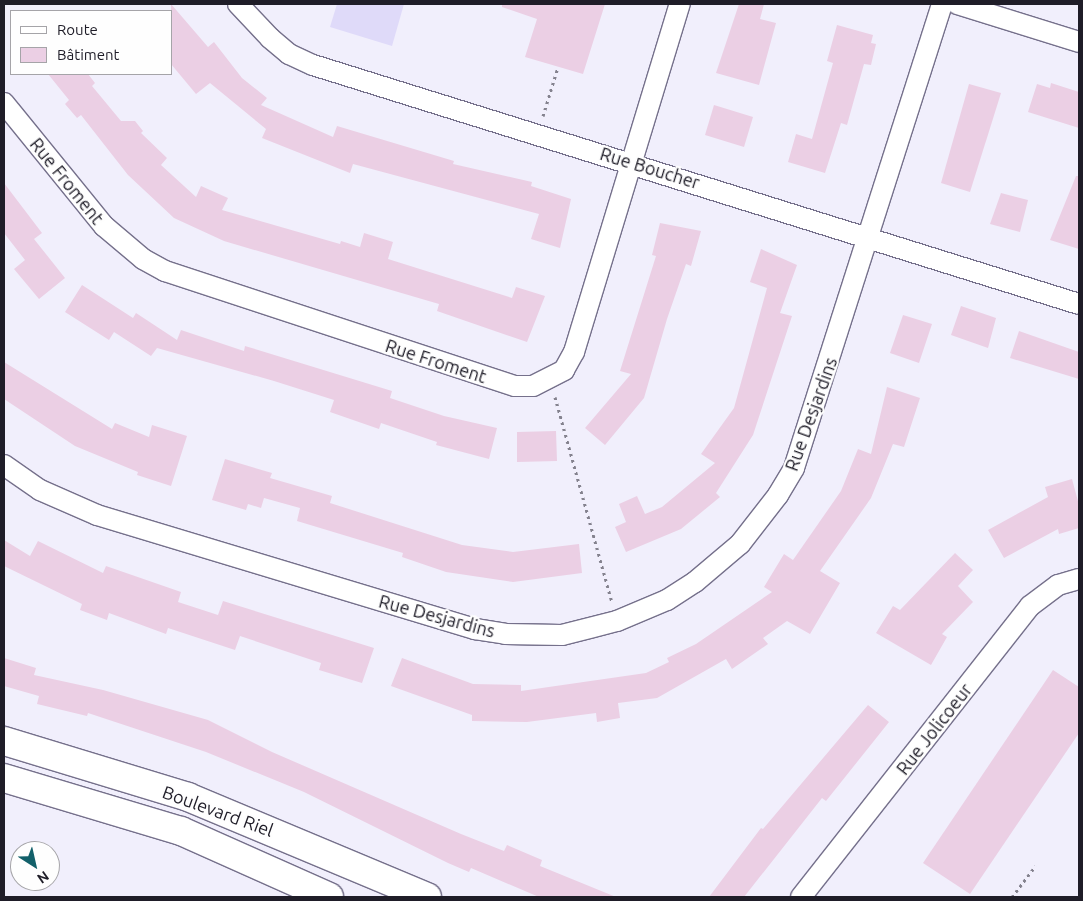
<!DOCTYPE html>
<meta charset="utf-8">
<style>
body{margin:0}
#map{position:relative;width:1083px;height:901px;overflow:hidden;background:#f1effc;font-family:Ubuntu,sans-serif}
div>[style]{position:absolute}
.green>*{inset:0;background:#dfdaf9}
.building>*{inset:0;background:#ebcfe4}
.path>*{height:3px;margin-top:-1.5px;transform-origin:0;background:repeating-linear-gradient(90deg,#84828e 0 2.5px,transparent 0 6.5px)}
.roads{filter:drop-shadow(1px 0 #75708b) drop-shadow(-1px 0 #75708b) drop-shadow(0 1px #75708b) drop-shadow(0 -1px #75708b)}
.street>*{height:20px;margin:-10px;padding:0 10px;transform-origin:10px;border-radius:10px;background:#fff}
.secondary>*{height:28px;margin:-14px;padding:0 14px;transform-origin:14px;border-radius:14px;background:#fff}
span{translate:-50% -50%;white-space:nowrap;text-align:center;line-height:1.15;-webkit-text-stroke:4.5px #fefefe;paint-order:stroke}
.street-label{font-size:18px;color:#1f1d28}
.frame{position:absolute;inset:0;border:5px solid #1f1d28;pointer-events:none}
.legend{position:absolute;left:10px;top:10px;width:162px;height:65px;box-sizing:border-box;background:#fefefe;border:1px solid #a5a4a8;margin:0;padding:6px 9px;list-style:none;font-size:15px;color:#1f1d28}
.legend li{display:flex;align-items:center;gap:10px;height:25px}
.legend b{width:25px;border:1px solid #a5a4a8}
.north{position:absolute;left:10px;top:841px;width:50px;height:50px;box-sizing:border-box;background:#fefefe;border:1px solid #a5a4a8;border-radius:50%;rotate:145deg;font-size:14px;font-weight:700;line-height:20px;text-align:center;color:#1f1d28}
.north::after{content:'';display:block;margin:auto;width:18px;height:22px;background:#12606a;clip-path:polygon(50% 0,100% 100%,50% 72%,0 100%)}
</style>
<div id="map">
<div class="green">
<i style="clip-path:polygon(337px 4px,404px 4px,392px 46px,330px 27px)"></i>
</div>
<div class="building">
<i style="clip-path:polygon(171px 4px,208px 47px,214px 42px,242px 78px,267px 98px,261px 105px,333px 137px,337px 126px,454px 161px,453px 164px,532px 182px,531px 186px,571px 199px,560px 248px,531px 239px,539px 214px,353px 164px,350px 173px,262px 138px,266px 129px,210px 83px,196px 94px,171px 64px)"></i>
<i style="clip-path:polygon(502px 4px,605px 4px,583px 74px,525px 57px,537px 19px,502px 7px)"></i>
<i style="clip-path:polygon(739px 4px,764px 4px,760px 19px,776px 23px,759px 85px,716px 73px)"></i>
<i style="clip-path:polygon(837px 25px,873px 35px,871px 43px,876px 44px,871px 65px,864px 64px,847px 125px,841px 123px,825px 173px,788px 162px,796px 134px,812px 139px,833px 63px,827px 61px)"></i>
<i style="clip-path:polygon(48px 74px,88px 74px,95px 83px,92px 86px,121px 121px,135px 121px,143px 131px,141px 133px,167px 158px,161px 165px,196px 197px,201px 186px,228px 198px,222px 210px,340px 244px,341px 241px,360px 247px,364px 233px,393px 242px,388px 259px,512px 298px,516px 287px,545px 296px,527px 342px,437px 311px,439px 304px,224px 241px,174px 218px,128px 175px,81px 115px,77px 118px,65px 104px,69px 100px)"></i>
<i style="clip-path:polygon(1051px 83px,1079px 92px,1079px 128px,1028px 112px,1037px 84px,1050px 88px)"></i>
<i style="clip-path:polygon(969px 84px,1001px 93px,970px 192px,941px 183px)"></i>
<i style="clip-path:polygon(714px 105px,753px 117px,744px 147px,705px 135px)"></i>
<i style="clip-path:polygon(1076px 176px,1079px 176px,1079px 249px,1050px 240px)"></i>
<i style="clip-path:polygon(4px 183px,42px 233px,34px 239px,65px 278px,39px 299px,14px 269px,25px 260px,4px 233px)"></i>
<i style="clip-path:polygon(1001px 193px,1028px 200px,1020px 232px,990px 224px)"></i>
<i style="clip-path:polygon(660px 223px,701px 231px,691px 266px,686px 264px,667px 319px,644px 398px,605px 445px,585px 428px,631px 374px,620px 371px,656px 256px,652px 255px)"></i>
<i style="clip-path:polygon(761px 249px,797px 265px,780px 313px,792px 316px,753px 435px,716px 493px,720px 497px,681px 529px,626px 552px,615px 527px,626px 522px,619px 504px,637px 496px,645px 514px,662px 507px,715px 463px,701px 454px,734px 408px,767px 288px,750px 282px)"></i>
<i style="clip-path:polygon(82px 285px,133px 318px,136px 313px,177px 340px,181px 330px,244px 351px,245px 346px,392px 391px,390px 398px,444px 416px,497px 428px,489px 459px,436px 445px,437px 442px,381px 423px,379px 429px,330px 412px,334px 400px,274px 381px,157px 348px,151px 356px,114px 332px,109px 340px,65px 312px)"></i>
<i style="clip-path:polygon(961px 306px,996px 318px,988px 348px,951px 335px)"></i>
<i style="clip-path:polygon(903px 315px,932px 324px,919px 363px,890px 353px)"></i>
<i style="clip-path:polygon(1019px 331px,1079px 352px,1079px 379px,1010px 358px)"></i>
<i style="clip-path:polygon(4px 362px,112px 429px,115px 423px,149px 437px,152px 425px,187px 436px,171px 486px,137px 475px,138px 472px,75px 446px,4px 399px)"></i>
<i style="clip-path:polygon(887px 387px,920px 398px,904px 447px,893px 444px,871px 498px,820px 571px,840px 583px,810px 634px,787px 621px,763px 638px,768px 644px,732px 669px,726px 659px,657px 698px,618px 703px,620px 718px,597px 722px,596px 713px,527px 722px,472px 721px,472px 715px,391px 686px,402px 658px,473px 684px,521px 685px,521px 691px,646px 673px,669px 662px,667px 658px,696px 644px,772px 592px,764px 587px,784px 554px,793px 560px,841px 491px,858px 449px,871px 454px)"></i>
<i style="clip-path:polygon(556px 431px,557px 461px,517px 462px,517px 432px)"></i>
<i style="clip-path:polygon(225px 459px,272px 473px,270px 478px,332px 496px,330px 503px,462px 545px,513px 552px,579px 544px,582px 573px,513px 582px,446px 572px,402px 557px,403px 553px,297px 521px,300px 508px,264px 498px,261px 508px,248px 504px,246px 510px,212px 500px)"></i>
<i style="clip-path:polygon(1072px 479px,1079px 505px,1079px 528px,1059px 534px,1058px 529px,1004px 558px,988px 530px,1048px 497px,1045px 487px)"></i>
<i style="clip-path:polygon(4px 540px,30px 556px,38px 541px,103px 573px,106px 566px,181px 592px,178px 602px,218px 615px,223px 601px,374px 648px,362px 683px,319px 670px,321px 663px,240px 636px,235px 650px,168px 628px,166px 634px,109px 613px,107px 620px,80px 610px,82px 604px,4px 566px)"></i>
<i style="clip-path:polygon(955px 553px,973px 570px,958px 586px,973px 602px,942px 634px,947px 637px,931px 665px,876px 633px,893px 606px,900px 610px)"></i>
<i style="clip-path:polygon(4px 658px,36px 668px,34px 675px,103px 690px,208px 720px,272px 752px,461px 834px,504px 851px,507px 845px,542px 860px,540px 866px,616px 897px,539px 897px,471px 868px,469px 872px,448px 863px,304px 792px,206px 752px,88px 713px,87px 716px,37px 704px,39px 696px,4px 686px)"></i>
<i style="clip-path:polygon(1053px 670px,1079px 687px,1079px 733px,970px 894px,923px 863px)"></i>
<i style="clip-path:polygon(868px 705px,889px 722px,826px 801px,822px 798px,744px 897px,709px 897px,761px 828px,763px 829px)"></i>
</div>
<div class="path">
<i style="left:543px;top:116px;width:51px;rotate:-73deg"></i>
<i style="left:555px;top:397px;width:214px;rotate:74.5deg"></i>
<i style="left:1012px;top:897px;width:39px;rotate:-53deg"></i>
</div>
<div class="roads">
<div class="street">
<i style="left:238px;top:4px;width:47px;rotate:46.7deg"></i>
<i style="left:270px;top:38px;width:25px;rotate:40deg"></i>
<i style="left:289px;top:54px;width:26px;rotate:25deg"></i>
<i style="left:313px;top:65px;width:802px;rotate:17.33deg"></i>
<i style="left:957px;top:4px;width:128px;rotate:17.3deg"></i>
<i style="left:4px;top:103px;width:159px;rotate:50.9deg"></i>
<i style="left:104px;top:226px;width:51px;rotate:40.2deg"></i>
<i style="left:143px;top:259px;width:25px;rotate:29deg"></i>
<i style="left:165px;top:271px;width:368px;rotate:18.2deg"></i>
<i style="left:515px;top:386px;width:18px"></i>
<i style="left:533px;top:386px;width:35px;rotate:-27deg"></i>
<i style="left:564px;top:370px;width:21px;rotate:-61deg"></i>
<i style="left:574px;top:352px;width:364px;rotate:-73.1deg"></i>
<i style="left:4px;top:465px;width:44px;rotate:34.8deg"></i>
<i style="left:40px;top:490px;width:62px;rotate:23.7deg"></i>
<i style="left:97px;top:515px;width:395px;rotate:16.8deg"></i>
<i style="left:475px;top:629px;width:30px;rotate:9deg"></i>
<i style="left:505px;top:634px;width:57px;rotate:1deg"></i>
<i style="left:562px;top:635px;width:57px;rotate:-14.3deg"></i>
<i style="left:617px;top:621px;width:54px;rotate:-22.8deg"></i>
<i style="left:667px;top:600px;width:33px;rotate:-33deg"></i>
<i style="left:695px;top:582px;width:59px;rotate:-40.2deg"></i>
<i style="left:740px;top:544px;width:62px;rotate:-52.2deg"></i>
<i style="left:778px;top:495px;width:31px;rotate:-59deg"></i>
<i style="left:794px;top:468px;width:487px;rotate:-72.3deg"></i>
<i style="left:801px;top:897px;width:370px;rotate:-51.8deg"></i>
<i style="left:1030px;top:606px;width:35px;rotate:-37deg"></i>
<i style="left:1058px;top:585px;width:22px;rotate:-16deg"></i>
</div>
<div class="secondary">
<i style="left:4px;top:741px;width:192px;rotate:16.9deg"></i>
<i style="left:188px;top:797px;width:259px;rotate:22.7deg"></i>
<i style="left:4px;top:778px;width:185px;rotate:16.7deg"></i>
<i style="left:181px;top:831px;width:162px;rotate:24deg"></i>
</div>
</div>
<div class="street-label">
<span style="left:650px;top:168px;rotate:17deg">Rue Boucher</span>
<span style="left:67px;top:181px;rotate:51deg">Rue Froment</span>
<span style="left:436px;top:361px;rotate:18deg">Rue Froment</span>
<span style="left:811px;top:414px;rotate:-70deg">Rue Desjardins</span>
<span style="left:437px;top:616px;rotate:15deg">Rue Desjardins</span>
<span style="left:934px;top:729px;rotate:-52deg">Rue Jolicoeur</span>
<span style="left:218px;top:811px;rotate:20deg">Boulevard Riel</span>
</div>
<div class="frame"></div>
<ul class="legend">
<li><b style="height:6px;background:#fff"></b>Route</li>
<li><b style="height:14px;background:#ebcfe4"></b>Bâtiment</li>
</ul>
<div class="north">N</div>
</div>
